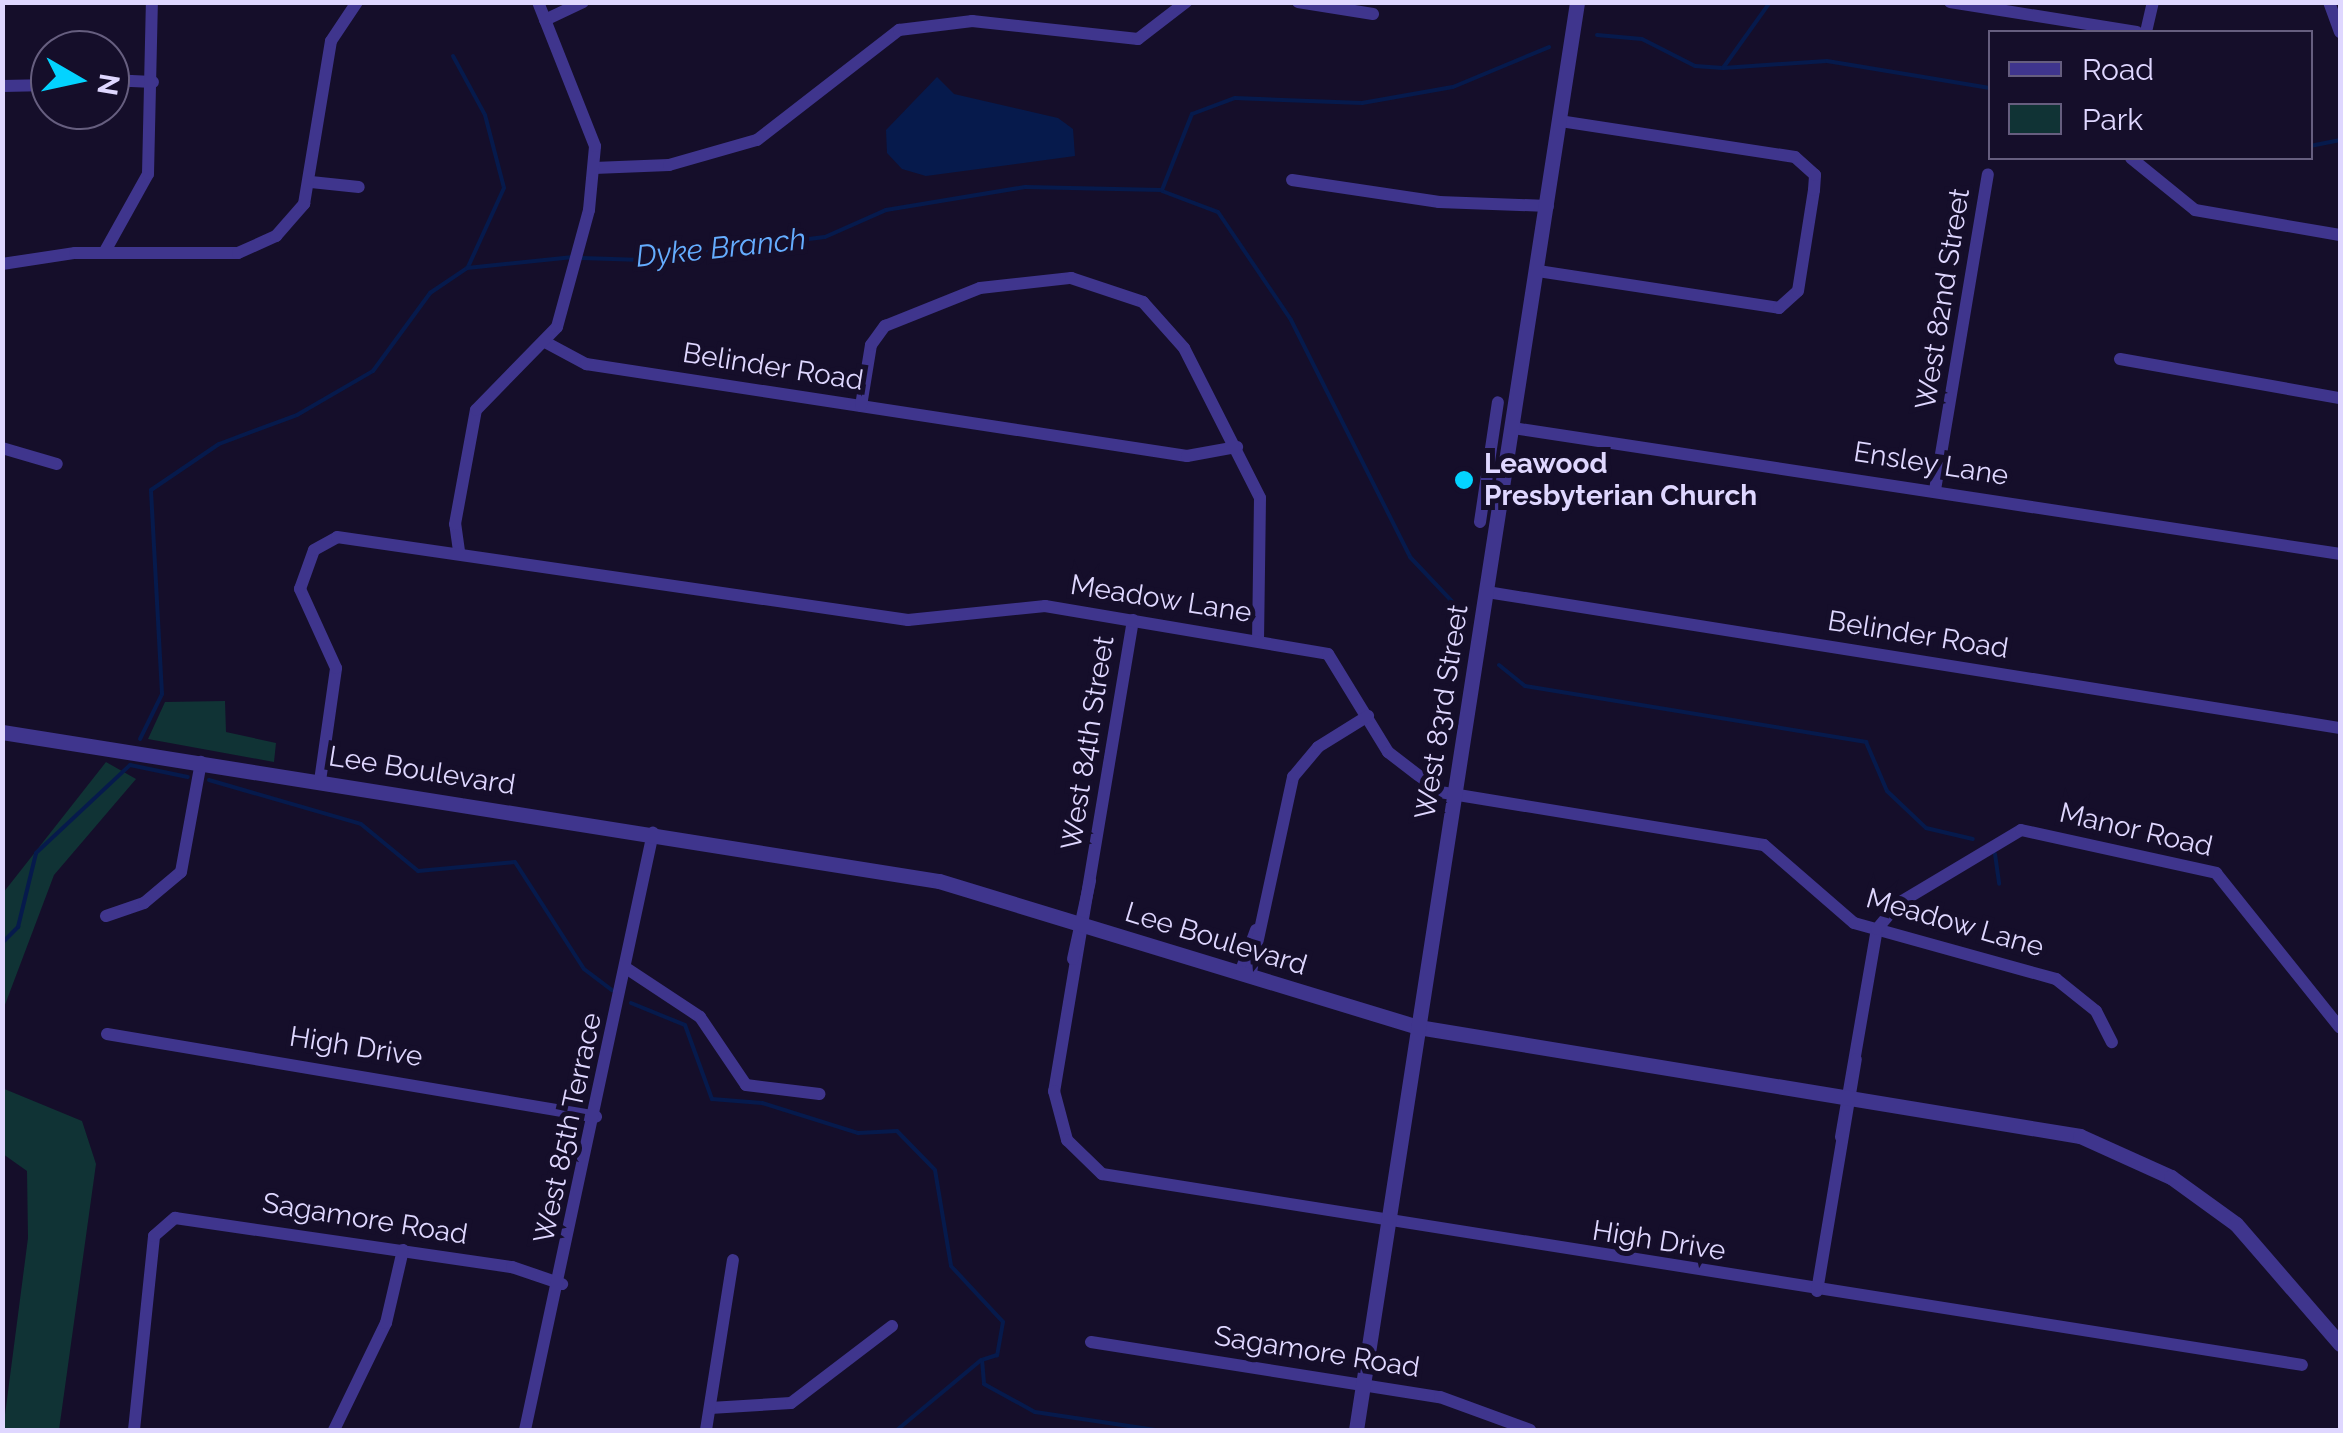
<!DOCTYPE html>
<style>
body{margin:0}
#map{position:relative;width:2343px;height:1433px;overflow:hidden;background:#150e2a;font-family:Raleway,sans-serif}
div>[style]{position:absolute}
.green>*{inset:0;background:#103335}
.water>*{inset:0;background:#061a4c}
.stream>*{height:4px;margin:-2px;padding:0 2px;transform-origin:2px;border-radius:2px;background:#061a4c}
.minor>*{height:12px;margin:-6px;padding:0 6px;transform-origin:6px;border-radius:6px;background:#3f358d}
.tertiary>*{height:15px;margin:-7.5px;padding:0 7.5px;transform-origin:7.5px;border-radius:7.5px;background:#3f358d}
.dots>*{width:28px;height:28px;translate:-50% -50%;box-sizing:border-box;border:5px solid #150e2a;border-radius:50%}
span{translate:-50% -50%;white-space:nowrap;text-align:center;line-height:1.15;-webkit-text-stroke:10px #150e2a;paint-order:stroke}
.street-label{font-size:28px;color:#dfd7ff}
.poi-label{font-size:28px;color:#dfd7ff;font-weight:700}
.left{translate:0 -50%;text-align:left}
.water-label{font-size:30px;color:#65adff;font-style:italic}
.frame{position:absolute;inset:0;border:5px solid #dfd7ff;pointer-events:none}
.legend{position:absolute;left:1988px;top:30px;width:325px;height:130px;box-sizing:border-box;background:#150e2a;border:2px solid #665e7f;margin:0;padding:12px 18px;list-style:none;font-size:30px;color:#dfd7ff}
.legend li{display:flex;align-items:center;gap:20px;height:50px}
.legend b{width:50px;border:2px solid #665e7f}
.north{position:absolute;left:30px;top:30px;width:100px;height:100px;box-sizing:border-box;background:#150e2a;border:2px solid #665e7f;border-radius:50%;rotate:99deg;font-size:28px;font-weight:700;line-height:40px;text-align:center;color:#dfd7ff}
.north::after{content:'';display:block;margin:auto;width:35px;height:45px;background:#03d3ff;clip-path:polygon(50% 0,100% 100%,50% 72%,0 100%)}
</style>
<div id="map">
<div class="green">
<i style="clip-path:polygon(225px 701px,226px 732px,276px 743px,274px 762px,148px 739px,165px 702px)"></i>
<i style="clip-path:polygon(106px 762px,136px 779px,54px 875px,3px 1010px,3px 893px)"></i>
<i style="clip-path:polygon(2px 1088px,82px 1121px,96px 1164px,59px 1430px,3px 1430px,28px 1238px,27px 1171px,3px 1154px)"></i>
</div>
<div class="water">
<i style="clip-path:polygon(937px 77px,954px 94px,1058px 118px,1073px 129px,1075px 156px,926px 176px,902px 169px,887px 153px,886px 130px)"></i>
</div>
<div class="stream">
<i style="left:1597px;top:35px;width:45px;rotate:5.1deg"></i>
<i style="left:1642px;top:39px;width:59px;rotate:27deg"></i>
<i style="left:1695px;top:66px;width:28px;rotate:4deg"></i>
<i style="left:1723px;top:68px;width:81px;rotate:-54.5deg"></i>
<i style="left:453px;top:56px;width:67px;rotate:61.5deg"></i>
<i style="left:485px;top:115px;width:75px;rotate:75.4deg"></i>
<i style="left:504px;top:188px;width:87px;rotate:114.5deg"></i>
<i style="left:1723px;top:68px;width:104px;rotate:-3.9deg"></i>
<i style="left:1827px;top:61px;width:165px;rotate:9.4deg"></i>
<i style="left:2310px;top:146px;width:31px;rotate:-11deg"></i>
<i style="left:1162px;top:191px;width:60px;rotate:20.6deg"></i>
<i style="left:1218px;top:212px;width:130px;rotate:55.9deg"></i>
<i style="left:1291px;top:320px;width:265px;rotate:63.3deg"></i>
<i style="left:1410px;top:557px;width:80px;rotate:46.5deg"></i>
<i style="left:582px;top:258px;width:61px;rotate:1.9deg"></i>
<i style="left:643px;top:260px;width:183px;rotate:-7.2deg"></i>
<i style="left:825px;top:237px;width:67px;rotate:-23.9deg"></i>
<i style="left:886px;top:210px;width:141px;rotate:-9.4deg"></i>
<i style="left:1025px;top:187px;width:137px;rotate:1.3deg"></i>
<i style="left:1162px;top:190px;width:82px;rotate:-68.5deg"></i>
<i style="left:1192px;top:114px;width:46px;rotate:-20.4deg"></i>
<i style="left:1235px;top:98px;width:127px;rotate:2.3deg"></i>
<i style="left:1362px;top:103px;width:92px;rotate:-10deg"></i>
<i style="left:1453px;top:87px;width:104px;rotate:-22.6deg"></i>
<i style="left:1499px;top:665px;width:33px;rotate:39deg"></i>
<i style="left:1525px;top:686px;width:346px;rotate:9.3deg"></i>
<i style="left:1866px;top:742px;width:53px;rotate:66.8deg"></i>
<i style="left:1887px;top:791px;width:54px;rotate:43.5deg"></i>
<i style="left:1926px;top:828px;width:48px;rotate:13.2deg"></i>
<i style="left:140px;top:739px;width:50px;rotate:-63.9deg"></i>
<i style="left:162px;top:694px;width:204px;rotate:-93.1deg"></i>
<i style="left:151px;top:490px;width:82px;rotate:-34.1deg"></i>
<i style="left:219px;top:444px;width:83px;rotate:-20.4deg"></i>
<i style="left:297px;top:415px;width:88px;rotate:-30.1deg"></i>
<i style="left:373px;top:371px;width:97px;rotate:-53.8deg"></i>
<i style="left:430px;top:293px;width:45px;rotate:-34deg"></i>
<i style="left:467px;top:268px;width:107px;rotate:-5.9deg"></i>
<i style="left:209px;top:780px;width:158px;rotate:16.1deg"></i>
<i style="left:361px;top:824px;width:74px;rotate:39.5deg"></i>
<i style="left:418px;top:871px;width:97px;rotate:-5.3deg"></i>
<i style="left:515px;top:862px;width:127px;rotate:57.2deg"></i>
<i style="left:584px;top:969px;width:35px;rotate:37deg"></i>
<i style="left:1995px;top:854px;width:30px;rotate:82deg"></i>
<i style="left:2px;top:943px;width:23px;rotate:-45deg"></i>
<i style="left:18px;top:927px;width:76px;rotate:-76.3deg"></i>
<i style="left:36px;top:853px;width:129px;rotate:-43.1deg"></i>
<i style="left:130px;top:765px;width:59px;rotate:11.7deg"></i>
<i style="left:631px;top:1003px;width:58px;rotate:22.2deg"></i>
<i style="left:685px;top:1025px;width:79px;rotate:70deg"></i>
<i style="left:712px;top:1099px;width:50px;rotate:4.6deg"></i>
<i style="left:762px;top:1103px;width:101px;rotate:17.4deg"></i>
<i style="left:858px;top:1133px;width:39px;rotate:-3deg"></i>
<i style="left:897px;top:1131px;width:54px;rotate:45.7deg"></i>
<i style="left:935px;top:1170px;width:97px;rotate:80.5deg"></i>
<i style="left:951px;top:1266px;width:76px;rotate:47.1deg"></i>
<i style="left:1003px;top:1322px;width:34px;rotate:100deg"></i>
<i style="left:997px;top:1355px;width:16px;rotate:162deg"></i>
<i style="left:982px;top:1360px;width:24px;rotate:85deg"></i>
<i style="left:984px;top:1384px;width:58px;rotate:28.8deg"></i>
<i style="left:1035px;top:1412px;width:122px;rotate:8.5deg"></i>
<i style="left:897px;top:1430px;width:109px;rotate:-39.8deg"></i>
</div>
<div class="minor">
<i style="left:1298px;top:2px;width:76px;rotate:9.1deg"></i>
<i style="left:1950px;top:2px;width:189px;rotate:9.1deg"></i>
<i style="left:2329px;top:2px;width:32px;rotate:70deg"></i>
<i style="left:545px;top:20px;width:42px;rotate:-25.3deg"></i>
<i style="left:2146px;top:32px;width:31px;rotate:-77deg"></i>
<i style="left:110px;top:80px;width:43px;rotate:2.7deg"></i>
<i style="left:2px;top:86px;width:48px;rotate:-1.2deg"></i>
<i style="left:2131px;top:158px;width:82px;rotate:39.1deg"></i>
<i style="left:2195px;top:210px;width:147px;rotate:9.8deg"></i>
<i style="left:594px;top:168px;width:75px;rotate:-2.3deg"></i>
<i style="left:669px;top:165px;width:91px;rotate:-15.9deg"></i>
<i style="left:757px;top:140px;width:180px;rotate:-37.8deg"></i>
<i style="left:899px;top:30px;width:74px;rotate:-7deg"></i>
<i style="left:972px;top:21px;width:167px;rotate:6.2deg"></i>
<i style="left:1138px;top:39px;width:61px;rotate:-37.6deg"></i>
<i style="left:1292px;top:180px;width:149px;rotate:8.5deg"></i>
<i style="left:1439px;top:202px;width:109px;rotate:2.1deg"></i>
<i style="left:311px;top:182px;width:48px;rotate:5.9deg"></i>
<i style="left:104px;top:253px;width:90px;rotate:-60.9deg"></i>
<i style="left:148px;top:174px;width:172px;rotate:-88.7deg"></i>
<i style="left:2px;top:264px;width:74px;rotate:-8.6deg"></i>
<i style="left:75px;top:253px;width:163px"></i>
<i style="left:238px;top:253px;width:42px;rotate:-24.1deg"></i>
<i style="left:276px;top:236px;width:43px;rotate:-48.8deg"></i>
<i style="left:304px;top:204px;width:165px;rotate:-80.6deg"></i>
<i style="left:331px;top:41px;width:47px;rotate:-56.3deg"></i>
<i style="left:1538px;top:271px;width:244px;rotate:8.7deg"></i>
<i style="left:1779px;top:308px;width:25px;rotate:-42deg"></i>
<i style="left:1798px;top:291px;width:102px;rotate:-81deg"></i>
<i style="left:1814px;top:190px;width:15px;rotate:-86deg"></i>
<i style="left:1815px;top:175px;width:27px;rotate:-138deg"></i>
<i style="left:1795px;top:157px;width:237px;rotate:-171.3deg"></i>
<i style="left:545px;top:342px;width:47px;rotate:28.2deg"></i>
<i style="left:586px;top:364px;width:608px;rotate:8.7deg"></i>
<i style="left:1187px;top:456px;width:51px;rotate:-10.2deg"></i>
<i style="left:2120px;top:359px;width:223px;rotate:10.1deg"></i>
<i style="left:861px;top:406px;width:62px;rotate:-80.7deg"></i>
<i style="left:871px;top:345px;width:24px;rotate:-54deg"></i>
<i style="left:885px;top:326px;width:102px;rotate:-21.8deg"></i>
<i style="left:980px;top:288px;width:92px;rotate:-6.3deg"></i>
<i style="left:1071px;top:278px;width:76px;rotate:18.4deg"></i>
<i style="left:1143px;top:302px;width:62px;rotate:48.3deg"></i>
<i style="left:1184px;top:348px;width:168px;rotate:63.1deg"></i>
<i style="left:1260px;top:498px;width:141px;rotate:90.8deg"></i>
<i style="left:1513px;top:428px;width:837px;rotate:8.66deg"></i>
<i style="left:2px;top:448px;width:57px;rotate:16.2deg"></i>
<i style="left:1935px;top:490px;width:320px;rotate:-80.5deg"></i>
<i style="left:1480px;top:522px;width:121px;rotate:-81.5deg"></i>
<i style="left:459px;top:551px;width:27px;rotate:-98deg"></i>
<i style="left:455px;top:524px;width:116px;rotate:-79.6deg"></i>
<i style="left:476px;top:410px;width:116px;rotate:-45.7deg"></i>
<i style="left:557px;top:327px;width:121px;rotate:-74.7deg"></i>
<i style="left:589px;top:210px;width:64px;rotate:-84.6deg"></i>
<i style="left:595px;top:146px;width:155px;rotate:-111.6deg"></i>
<i style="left:1487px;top:592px;width:864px;rotate:9.06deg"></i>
<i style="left:1133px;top:620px;width:478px;rotate:99.5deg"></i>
<i style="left:1054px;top:1091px;width:51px;rotate:75.1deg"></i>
<i style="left:1067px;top:1140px;width:49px;rotate:44.2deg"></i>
<i style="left:1102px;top:1174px;width:1215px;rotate:9.04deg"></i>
<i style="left:320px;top:781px;width:114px;rotate:-81.9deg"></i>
<i style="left:336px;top:668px;width:87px;rotate:-114.5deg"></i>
<i style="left:300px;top:589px;width:41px;rotate:-70.3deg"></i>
<i style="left:314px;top:550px;width:26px;rotate:-29deg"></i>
<i style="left:337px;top:537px;width:577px;rotate:8.27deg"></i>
<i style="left:908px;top:620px;width:138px;rotate:-5.8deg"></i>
<i style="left:1045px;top:606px;width:287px;rotate:9.6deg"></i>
<i style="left:1328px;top:654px;width:115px;rotate:58.5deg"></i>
<i style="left:1388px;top:752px;width:66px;rotate:37.6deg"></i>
<i style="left:1440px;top:792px;width:328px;rotate:9.3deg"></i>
<i style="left:1764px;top:845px;width:119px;rotate:40.9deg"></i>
<i style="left:1854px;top:923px;width:210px;rotate:15.5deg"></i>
<i style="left:2056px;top:979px;width:51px;rotate:38.7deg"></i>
<i style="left:2096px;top:1011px;width:35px;rotate:63deg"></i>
<i style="left:106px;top:916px;width:40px;rotate:-18.9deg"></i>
<i style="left:144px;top:903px;width:48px;rotate:-40deg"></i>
<i style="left:181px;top:872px;width:112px;rotate:-79.7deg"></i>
<i style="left:1073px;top:959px;width:80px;rotate:-77.7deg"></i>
<i style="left:626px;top:968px;width:89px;rotate:33.5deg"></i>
<i style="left:700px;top:1017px;width:82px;rotate:55.9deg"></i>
<i style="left:746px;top:1085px;width:74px;rotate:7deg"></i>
<i style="left:1240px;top:973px;width:46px;rotate:-69.6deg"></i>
<i style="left:1250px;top:976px;width:204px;rotate:-77.8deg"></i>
<i style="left:1293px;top:777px;width:39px;rotate:-50deg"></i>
<i style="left:1318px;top:747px;width:59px;rotate:-31.8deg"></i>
<i style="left:107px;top:1034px;width:496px;rotate:9.6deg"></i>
<i style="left:1841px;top:1137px;width:211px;rotate:-80.2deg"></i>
<i style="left:1877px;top:929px;width:34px;rotate:-50deg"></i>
<i style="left:1899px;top:903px;width:142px;rotate:-30.9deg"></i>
<i style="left:2021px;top:830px;width:200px;rotate:12.4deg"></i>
<i style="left:2216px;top:873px;width:198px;rotate:51.3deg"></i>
<i style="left:1817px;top:1291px;width:235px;rotate:-80.5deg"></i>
<i style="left:1091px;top:1342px;width:353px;rotate:9deg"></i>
<i style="left:1440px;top:1397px;width:96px;rotate:20.1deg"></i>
<i style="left:710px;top:1408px;width:81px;rotate:-3.5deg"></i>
<i style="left:791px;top:1403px;width:127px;rotate:-37.3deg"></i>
<i style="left:134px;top:1430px;width:195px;rotate:-84.1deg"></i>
<i style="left:154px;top:1236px;width:28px;rotate:-41deg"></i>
<i style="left:175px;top:1218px;width:341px;rotate:8.3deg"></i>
<i style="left:512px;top:1267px;width:53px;rotate:18.8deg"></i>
<i style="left:334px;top:1430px;width:119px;rotate:-64.1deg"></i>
<i style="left:386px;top:1323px;width:75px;rotate:-76.9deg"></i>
<i style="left:525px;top:1430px;width:611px;rotate:-77.9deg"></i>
<i style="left:706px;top:1430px;width:172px;rotate:-81deg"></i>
</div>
<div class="tertiary">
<i style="left:2px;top:732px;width:949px;rotate:9.04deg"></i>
<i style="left:939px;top:881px;width:501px;rotate:16.95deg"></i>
<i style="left:1418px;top:1027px;width:671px;rotate:9.35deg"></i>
<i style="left:2080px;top:1136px;width:100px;rotate:24.3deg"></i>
<i style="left:2171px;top:1177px;width:80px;rotate:35.9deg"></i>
<i style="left:2236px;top:1224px;width:159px;rotate:49.1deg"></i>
<i style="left:1356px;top:1430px;width:1445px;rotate:-81.2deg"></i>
</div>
<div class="dots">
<i style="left:1464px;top:480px;background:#03d3ff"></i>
</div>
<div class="street-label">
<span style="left:1943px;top:299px;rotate:-81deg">West 82nd Street</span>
<span style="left:773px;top:367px;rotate:9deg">Belinder Road</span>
<span style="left:1931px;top:464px;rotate:9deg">Ensley Lane</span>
<span style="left:1161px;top:599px;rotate:9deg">Meadow Lane</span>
<span style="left:1918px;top:635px;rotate:9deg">Belinder Road</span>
<span style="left:1442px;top:712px;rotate:-81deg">West 83rd Street</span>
<span style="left:1088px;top:743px;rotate:-81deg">West 84th Street</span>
<span style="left:422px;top:771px;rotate:9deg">Lee Boulevard</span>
<span style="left:2136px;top:830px;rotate:13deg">Manor Road</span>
<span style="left:1955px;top:923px;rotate:16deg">Meadow Lane</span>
<span style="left:1216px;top:939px;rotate:17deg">Lee Boulevard</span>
<span style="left:356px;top:1047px;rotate:9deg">High Drive</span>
<span style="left:568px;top:1128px;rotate:-78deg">West 85th Terrace</span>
<span style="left:365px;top:1219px;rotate:9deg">Sagamore Road</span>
<span style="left:1659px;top:1241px;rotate:9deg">High Drive</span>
<span style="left:1317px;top:1352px;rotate:9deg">Sagamore Road</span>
</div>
<div class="poi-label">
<span class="left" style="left:1484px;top:480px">Leawood<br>Presbyterian Church</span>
</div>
<div class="water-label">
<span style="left:721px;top:248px;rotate:-6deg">Dyke Branch</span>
</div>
<div class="frame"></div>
<ul class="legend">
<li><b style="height:12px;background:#3f358d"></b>Road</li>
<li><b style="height:28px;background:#103335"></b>Park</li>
</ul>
<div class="north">N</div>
</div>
